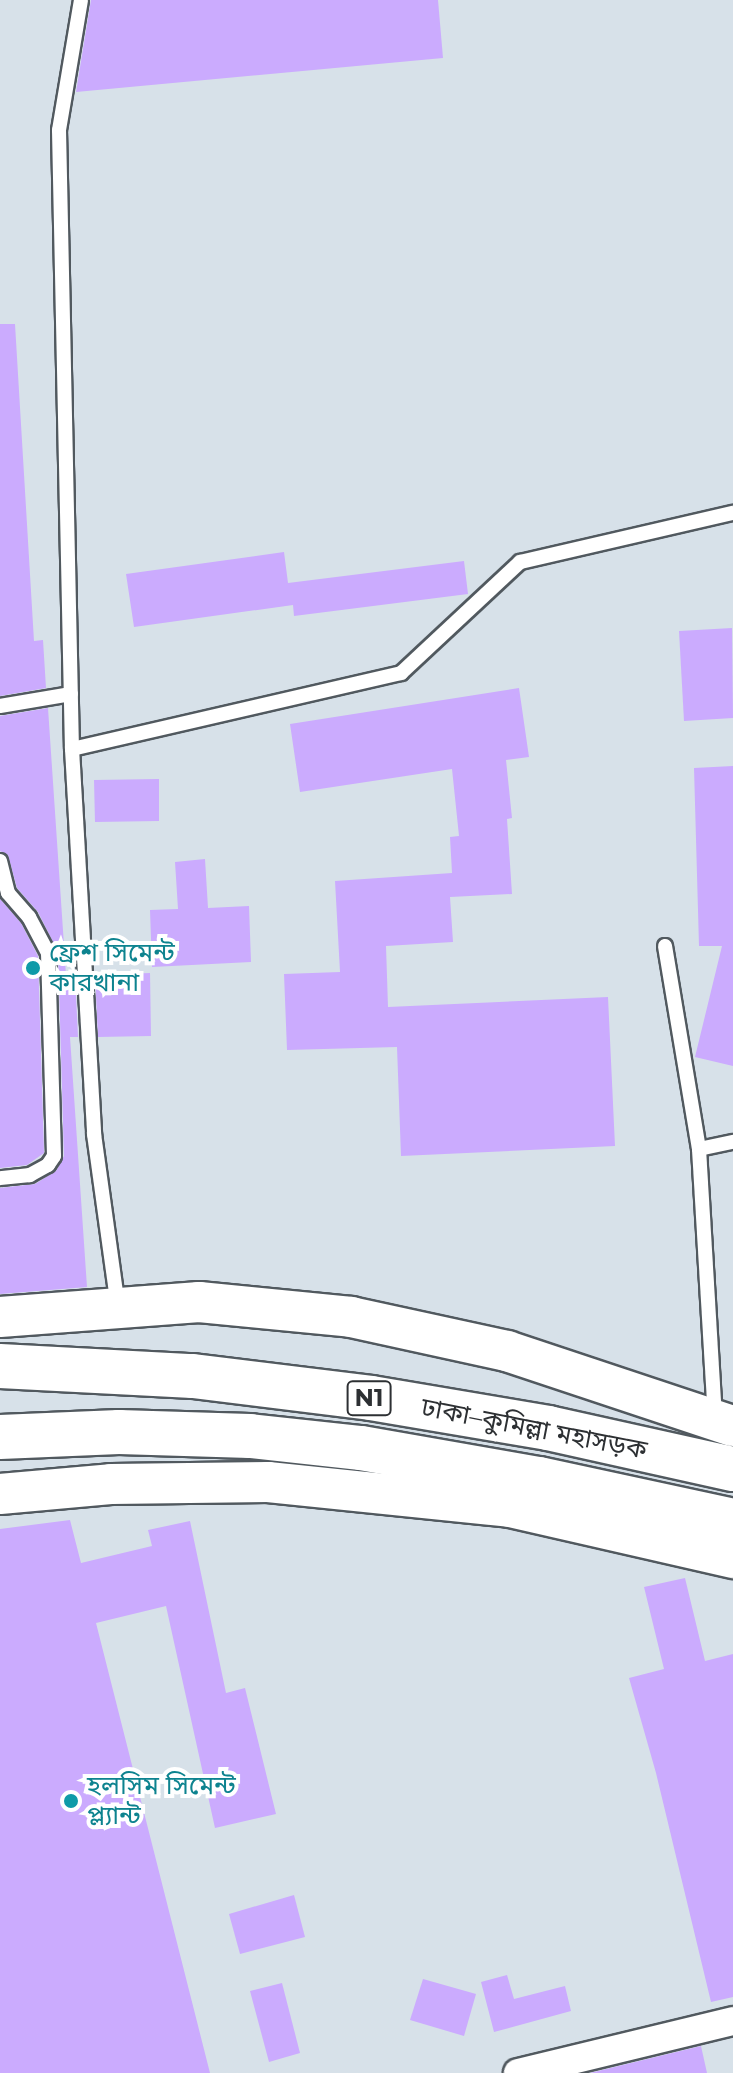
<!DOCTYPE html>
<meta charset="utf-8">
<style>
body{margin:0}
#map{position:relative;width:733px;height:2073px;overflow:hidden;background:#d7e1e9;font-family:Montserrat,"Noto Sans Bengali",sans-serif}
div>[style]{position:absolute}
.building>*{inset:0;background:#cbabfe}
.roads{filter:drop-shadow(2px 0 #51595f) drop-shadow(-2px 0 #51595f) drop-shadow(0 2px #51595f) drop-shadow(0 -2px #51595f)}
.lane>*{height:14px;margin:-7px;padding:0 7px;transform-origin:7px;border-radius:7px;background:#fff}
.street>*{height:28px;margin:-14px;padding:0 14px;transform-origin:14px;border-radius:14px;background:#fff}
.secondary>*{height:40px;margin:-20px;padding:0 20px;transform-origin:20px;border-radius:20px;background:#fff}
.highway>*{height:44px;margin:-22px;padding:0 22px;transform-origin:22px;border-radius:22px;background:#fff}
.dots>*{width:22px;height:22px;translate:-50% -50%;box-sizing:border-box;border:4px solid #fff;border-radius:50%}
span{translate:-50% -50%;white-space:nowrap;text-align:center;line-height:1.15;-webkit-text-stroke:8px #fff;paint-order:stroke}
.shield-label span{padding:2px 6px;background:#fff;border:2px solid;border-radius:6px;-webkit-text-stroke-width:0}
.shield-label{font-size:24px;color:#2d3033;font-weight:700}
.culture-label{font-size:26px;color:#0d838f}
.left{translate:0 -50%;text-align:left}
.street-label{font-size:26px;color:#2d3033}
</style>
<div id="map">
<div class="building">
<i style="clip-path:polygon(91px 0,438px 0,443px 58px,76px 92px)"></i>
<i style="clip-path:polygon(0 324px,15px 324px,34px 641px,43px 640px,46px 688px,0 696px)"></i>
<i style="clip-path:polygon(284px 552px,288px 583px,464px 561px,468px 594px,294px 616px,293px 605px,134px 627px,126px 574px)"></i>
<i style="clip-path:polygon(732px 628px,733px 718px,684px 721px,679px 631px)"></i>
<i style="clip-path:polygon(519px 688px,529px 757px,506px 760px,512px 818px,507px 819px,512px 894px,450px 897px,453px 942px,386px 946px,388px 1007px,608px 997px,615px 1146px,401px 1156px,397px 1047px,287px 1050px,284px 974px,340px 972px,335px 881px,452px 873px,450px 837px,459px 836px,452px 769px,300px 792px,290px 724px)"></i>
<i style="clip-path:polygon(48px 708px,66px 975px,75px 975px,78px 1037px,70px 1037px,87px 1287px,0 1294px,0 1188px,35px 1184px,56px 1171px,64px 1156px,58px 952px,38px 912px,17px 888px,8px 855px,0 851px,0 716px)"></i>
<i style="clip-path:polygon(733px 766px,733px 1066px,695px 1057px,722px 946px,699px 946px,694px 768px)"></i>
<i style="clip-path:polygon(159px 779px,159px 821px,95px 822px,94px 780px)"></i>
<i style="clip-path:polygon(205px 859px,208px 908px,249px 906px,251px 962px,152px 967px,150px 910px,178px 909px,175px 862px)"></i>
<i style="clip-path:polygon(0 899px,21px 923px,38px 956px,44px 1153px,27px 1165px,0 1168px)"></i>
<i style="clip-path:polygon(150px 973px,151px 1036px,98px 1037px,95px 975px)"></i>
<i style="clip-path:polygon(70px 1520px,81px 1563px,152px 1546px,148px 1530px,190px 1521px,226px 1693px,245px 1688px,276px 1814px,215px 1828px,166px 1606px,96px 1623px,210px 2073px,0 2073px,0 1529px)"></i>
<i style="clip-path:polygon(685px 1578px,705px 1661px,733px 1654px,733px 1997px,711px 2002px,656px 1773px,629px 1678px,664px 1669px,644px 1587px)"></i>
<i style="clip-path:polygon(294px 1895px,305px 1937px,240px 1954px,229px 1914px)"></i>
<i style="clip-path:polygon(507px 1975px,514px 1999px,565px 1986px,571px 2011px,494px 2032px,481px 1982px)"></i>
<i style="clip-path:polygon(423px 1979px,476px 1994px,464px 2036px,410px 2020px)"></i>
<i style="clip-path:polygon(282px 1983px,300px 2053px,269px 2062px,250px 1991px)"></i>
<i style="clip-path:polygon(701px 2046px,707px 2073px,590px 2073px)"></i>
</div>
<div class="roads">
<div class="lane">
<i style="left:81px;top:0;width:132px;rotate:99.6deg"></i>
<i style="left:59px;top:130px;width:619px;rotate:88.8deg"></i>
<i style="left:72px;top:749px;width:386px;rotate:86.7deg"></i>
<i style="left:94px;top:1134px;width:175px;rotate:82.1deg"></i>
<i style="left:0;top:706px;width:72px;rotate:-9.6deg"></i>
<i style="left:72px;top:749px;width:338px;rotate:-13deg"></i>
<i style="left:401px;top:673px;width:163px;rotate:-43deg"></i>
<i style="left:520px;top:562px;width:219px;rotate:-13deg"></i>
<i style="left:0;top:861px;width:33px;rotate:76deg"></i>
<i style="left:8px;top:893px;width:32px;rotate:49deg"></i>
<i style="left:29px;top:917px;width:41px;rotate:62.2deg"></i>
<i style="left:48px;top:953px;width:203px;rotate:88.3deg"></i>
<i style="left:54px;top:1156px;width:11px;rotate:124deg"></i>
<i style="left:48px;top:1165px;width:21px;rotate:151deg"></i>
<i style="left:30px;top:1175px;width:30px;rotate:174deg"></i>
<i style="left:665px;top:946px;width:206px;rotate:80.5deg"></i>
<i style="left:699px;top:1149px;width:35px;rotate:-12deg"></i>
<i style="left:699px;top:1149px;width:267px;rotate:86.6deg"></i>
</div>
<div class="street">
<i style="left:518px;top:2073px;width:221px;rotate:-13.6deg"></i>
</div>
<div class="secondary">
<i style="left:0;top:1317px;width:200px;rotate:-4.3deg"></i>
<i style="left:199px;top:1302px;width:153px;rotate:5.6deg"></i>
<i style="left:351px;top:1317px;width:160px;rotate:12.3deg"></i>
<i style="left:507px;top:1351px;width:238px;rotate:18.4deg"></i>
<i style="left:0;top:1494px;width:111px;rotate:-5.1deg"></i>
<i style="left:111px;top:1484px;width:157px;rotate:-0.7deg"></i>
<i style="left:268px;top:1482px;width:243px;rotate:5.9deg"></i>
<i style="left:510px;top:1507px;width:229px;rotate:12.9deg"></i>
</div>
<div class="highway">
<i style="left:0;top:1366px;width:193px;rotate:3deg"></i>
<i style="left:193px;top:1376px;width:179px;rotate:7deg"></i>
<i style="left:371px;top:1398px;width:180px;rotate:9.6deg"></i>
<i style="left:548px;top:1428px;width:189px;rotate:12.5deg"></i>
<i style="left:0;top:1437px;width:119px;rotate:-2.4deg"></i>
<i style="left:119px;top:1432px;width:131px;rotate:1.7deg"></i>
<i style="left:250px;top:1436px;width:112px;rotate:6.2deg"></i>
<i style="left:361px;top:1448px;width:181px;rotate:9.9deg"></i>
<i style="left:539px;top:1479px;width:198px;rotate:12.2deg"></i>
</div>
</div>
<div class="dots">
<i style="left:33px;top:968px;background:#0f9aa8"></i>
<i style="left:71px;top:1801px;background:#0f9aa8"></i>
</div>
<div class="shield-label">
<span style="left:369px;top:1398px">N1</span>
</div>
<div class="culture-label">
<span class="left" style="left:49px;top:968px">ফ্রেশ সিমেন্ট<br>কারখানা</span>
<span class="left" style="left:87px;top:1801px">হলসিম সিমেন্ট<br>প্ল্যান্ট</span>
</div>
<div class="street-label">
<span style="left:534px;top:1429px;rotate:11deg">ঢাকা–কুমিল্লা মহাসড়ক</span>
</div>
</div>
